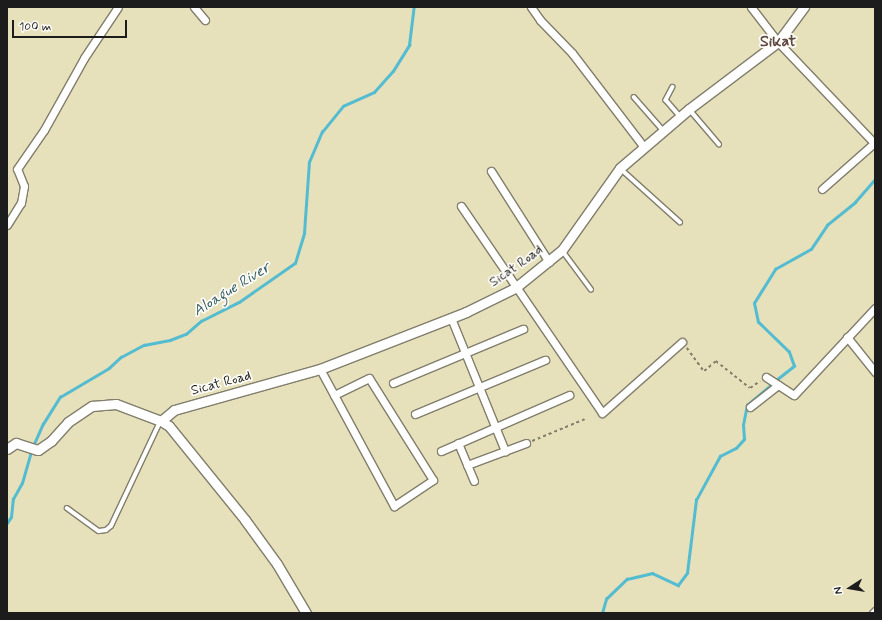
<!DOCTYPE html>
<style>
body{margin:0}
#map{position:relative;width:882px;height:620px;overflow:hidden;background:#e6e0bb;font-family:Mynerve,sans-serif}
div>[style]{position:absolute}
.stream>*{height:2.5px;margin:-1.25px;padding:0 1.25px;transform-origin:1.25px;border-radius:1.25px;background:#53bcd0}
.path>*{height:1.5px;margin-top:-0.75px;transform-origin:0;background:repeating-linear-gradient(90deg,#817e6c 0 3px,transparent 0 6px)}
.roads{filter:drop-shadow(1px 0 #817e6c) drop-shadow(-1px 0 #817e6c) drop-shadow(0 1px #817e6c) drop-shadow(0 -1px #817e6c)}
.service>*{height:3.5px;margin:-1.75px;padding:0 1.75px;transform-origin:1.75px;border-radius:1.75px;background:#fff}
.minor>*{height:7px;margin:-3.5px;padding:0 3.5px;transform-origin:3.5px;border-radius:3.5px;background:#fff}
.tertiary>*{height:9px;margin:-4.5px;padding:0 4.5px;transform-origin:4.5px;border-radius:4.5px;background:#fff}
span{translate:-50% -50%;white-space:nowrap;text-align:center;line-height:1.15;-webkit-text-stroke:3.5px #fdfcf7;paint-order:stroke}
.street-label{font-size:14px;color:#1c1c1c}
.water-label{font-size:15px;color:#325c64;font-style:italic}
.quarter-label{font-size:16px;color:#5e4641;font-weight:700}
.frame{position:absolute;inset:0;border:8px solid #1c1c1c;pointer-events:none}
.north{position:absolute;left:830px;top:568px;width:40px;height:40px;-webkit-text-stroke:3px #fdfcf7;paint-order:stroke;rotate:258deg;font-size:11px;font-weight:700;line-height:16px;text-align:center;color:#1c1c1c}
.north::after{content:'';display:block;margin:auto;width:14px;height:18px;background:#1c1c1c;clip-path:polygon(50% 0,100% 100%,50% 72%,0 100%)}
.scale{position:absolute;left:12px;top:20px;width:115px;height:18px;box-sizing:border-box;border:2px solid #1c1c1c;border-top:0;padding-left:5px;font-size:12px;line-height:14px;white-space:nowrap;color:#1c1c1c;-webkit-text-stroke:3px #fdfcf7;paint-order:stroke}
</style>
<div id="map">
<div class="stream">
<i style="left:776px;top:380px;width:23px;rotate:-38deg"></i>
<i style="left:794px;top:366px;width:15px;rotate:-110deg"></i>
<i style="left:789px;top:352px;width:43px;rotate:-135.9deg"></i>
<i style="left:758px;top:322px;width:19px;rotate:-102deg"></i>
<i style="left:754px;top:303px;width:40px;rotate:-58deg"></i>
<i style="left:775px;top:269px;width:41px;rotate:-29.1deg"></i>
<i style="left:811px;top:249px;width:29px;rotate:-56deg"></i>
<i style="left:827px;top:225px;width:36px;rotate:-39deg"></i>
<i style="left:855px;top:202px;width:30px;rotate:-49deg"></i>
<i style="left:33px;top:446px;width:24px;rotate:-66deg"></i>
<i style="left:43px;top:424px;width:32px;rotate:-58deg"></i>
<i style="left:60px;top:397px;width:57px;rotate:-30.6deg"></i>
<i style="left:109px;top:368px;width:16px;rotate:-43deg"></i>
<i style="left:121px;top:357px;width:26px;rotate:-28deg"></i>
<i style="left:144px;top:345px;width:26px;rotate:-11deg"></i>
<i style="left:170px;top:340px;width:17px;rotate:-21deg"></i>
<i style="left:186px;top:334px;width:20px;rotate:-41deg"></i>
<i style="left:201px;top:321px;width:42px;rotate:-26.6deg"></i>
<i style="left:239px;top:302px;width:68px;rotate:-34.9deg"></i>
<i style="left:295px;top:263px;width:31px;rotate:-73deg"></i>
<i style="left:304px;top:233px;width:71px;rotate:-86deg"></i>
<i style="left:309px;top:162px;width:33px;rotate:-67deg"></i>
<i style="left:322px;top:132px;width:33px;rotate:-51deg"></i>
<i style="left:343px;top:106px;width:34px;rotate:-24deg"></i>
<i style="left:374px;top:92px;width:28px;rotate:-48deg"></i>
<i style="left:393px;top:71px;width:31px;rotate:-58deg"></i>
<i style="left:409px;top:45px;width:38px;rotate:-83deg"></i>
<i style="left:7px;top:523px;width:7px;rotate:-56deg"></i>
<i style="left:11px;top:517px;width:18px;rotate:-84deg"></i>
<i style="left:13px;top:499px;width:18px;rotate:-61deg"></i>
<i style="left:22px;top:483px;width:33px;rotate:-74deg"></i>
<i style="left:602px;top:613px;width:15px;rotate:-74deg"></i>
<i style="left:606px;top:599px;width:29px;rotate:-44deg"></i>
<i style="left:627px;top:579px;width:26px;rotate:-13deg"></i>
<i style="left:652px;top:573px;width:29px;rotate:25deg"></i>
<i style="left:678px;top:585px;width:15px;rotate:-53deg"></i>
<i style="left:687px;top:573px;width:74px;rotate:-83deg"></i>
<i style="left:696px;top:500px;width:50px;rotate:-61.4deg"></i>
<i style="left:720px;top:456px;width:18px;rotate:-27deg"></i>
<i style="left:736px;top:448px;width:12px;rotate:-48deg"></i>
<i style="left:744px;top:439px;width:14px;rotate:-94deg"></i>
<i style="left:743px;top:425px;width:20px;rotate:-79deg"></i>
<i style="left:747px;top:405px;width:33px;rotate:-40deg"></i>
</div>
<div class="path">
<i style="left:687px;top:348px;width:29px;rotate:54deg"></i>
<i style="left:704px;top:371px;width:16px;rotate:-40deg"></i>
<i style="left:716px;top:361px;width:43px;rotate:38.5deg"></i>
<i style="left:750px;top:388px;width:12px;rotate:-35deg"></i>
<i style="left:532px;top:441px;width:57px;rotate:-22.5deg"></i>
</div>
<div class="roads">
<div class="service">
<i style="left:673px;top:87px;width:15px;rotate:118deg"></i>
<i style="left:666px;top:100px;width:21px;rotate:49deg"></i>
<i style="left:634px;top:97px;width:44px;rotate:48.7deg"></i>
<i style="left:690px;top:110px;width:45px;rotate:49.5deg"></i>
<i style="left:620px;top:168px;width:81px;rotate:42deg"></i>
<i style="left:562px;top:250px;width:49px;rotate:53.4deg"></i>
<i style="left:67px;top:508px;width:39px;rotate:36deg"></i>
<i style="left:99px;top:531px;width:7px;rotate:-8deg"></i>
<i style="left:106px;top:530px;width:6px;rotate:-39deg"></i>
<i style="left:111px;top:526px;width:115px;rotate:-64.8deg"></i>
</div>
<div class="minor">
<i style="left:194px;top:7px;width:17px;rotate:50deg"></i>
<i style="left:531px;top:7px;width:16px;rotate:55deg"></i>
<i style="left:540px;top:20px;width:46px;rotate:45.9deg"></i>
<i style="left:572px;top:53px;width:117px;rotate:52.6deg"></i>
<i style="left:751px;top:7px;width:44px;rotate:52.4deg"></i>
<i style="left:778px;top:42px;width:141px;rotate:46.4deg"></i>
<i style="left:491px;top:171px;width:108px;rotate:57.5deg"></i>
<i style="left:822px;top:189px;width:69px;rotate:-41.5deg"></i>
<i style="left:461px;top:206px;width:250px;rotate:55.7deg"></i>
<i style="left:602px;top:413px;width:107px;rotate:-41.6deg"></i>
<i style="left:7px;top:225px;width:26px;rotate:-58deg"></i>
<i style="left:21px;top:203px;width:17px;rotate:-80deg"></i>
<i style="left:24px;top:186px;width:18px;rotate:-112deg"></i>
<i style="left:17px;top:169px;width:47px;rotate:-55.3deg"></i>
<i style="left:44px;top:130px;width:82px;rotate:-60.9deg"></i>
<i style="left:84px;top:58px;width:61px;rotate:-56.3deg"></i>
<i style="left:451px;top:318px;width:144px;rotate:67.9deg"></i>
<i style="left:847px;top:337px;width:45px;rotate:51.3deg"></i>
<i style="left:320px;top:369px;width:156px;rotate:61.6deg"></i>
<i style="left:394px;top:506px;width:47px;rotate:-33.7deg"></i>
<i style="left:433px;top:480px;width:120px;rotate:-122.1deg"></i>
<i style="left:369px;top:378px;width:39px;rotate:154deg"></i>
<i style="left:766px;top:377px;width:33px;rotate:33deg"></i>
<i style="left:794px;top:395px;width:119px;rotate:-47deg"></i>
<i style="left:393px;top:383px;width:141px;rotate:-22.6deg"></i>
<i style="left:750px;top:407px;width:36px;rotate:-38deg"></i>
<i style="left:415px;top:414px;width:141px;rotate:-22.6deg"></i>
<i style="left:458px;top:443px;width:41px;rotate:67.2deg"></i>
<i style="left:441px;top:451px;width:140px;rotate:-23.6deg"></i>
<i style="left:467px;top:465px;width:63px;rotate:-20.4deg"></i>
<i style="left:873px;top:613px;width:3px;rotate:-45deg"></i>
</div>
<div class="tertiary">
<i style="left:161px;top:421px;width:17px;rotate:-40deg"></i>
<i style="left:174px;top:410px;width:152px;rotate:-15.7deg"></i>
<i style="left:320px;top:369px;width:157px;rotate:-21.3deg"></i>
<i style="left:466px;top:312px;width:55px;rotate:-26.1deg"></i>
<i style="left:515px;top:288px;width:60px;rotate:-39deg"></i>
<i style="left:562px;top:250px;width:100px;rotate:-54.7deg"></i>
<i style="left:620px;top:168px;width:91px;rotate:-40.5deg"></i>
<i style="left:689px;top:109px;width:111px;rotate:-37deg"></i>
<i style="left:778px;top:42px;width:44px;rotate:-53.4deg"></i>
<i style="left:7px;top:449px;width:11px;rotate:-34deg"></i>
<i style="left:16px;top:443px;width:23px;rotate:18deg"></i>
<i style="left:38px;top:450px;width:16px;rotate:-35deg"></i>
<i style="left:51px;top:441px;width:25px;rotate:-48deg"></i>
<i style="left:68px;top:422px;width:29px;rotate:-34deg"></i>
<i style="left:92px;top:406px;width:24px;rotate:-5deg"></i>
<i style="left:116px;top:404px;width:48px;rotate:20.7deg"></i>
<i style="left:161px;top:421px;width:9px;rotate:32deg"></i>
<i style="left:169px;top:426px;width:121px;rotate:51deg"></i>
<i style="left:245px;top:520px;width:54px;rotate:54deg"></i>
<i style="left:277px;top:564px;width:57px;rotate:59.4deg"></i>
</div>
</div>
<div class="street-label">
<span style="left:516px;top:266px;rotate:-35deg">Sicat Road</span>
<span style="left:221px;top:383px;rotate:-15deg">Sicat Road</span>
</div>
<div class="water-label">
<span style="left:232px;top:290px;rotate:-32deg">Aloague River</span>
</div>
<div class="quarter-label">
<span style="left:778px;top:42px">Sikat</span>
</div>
<div class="frame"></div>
<div class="north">N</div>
<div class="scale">100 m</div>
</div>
